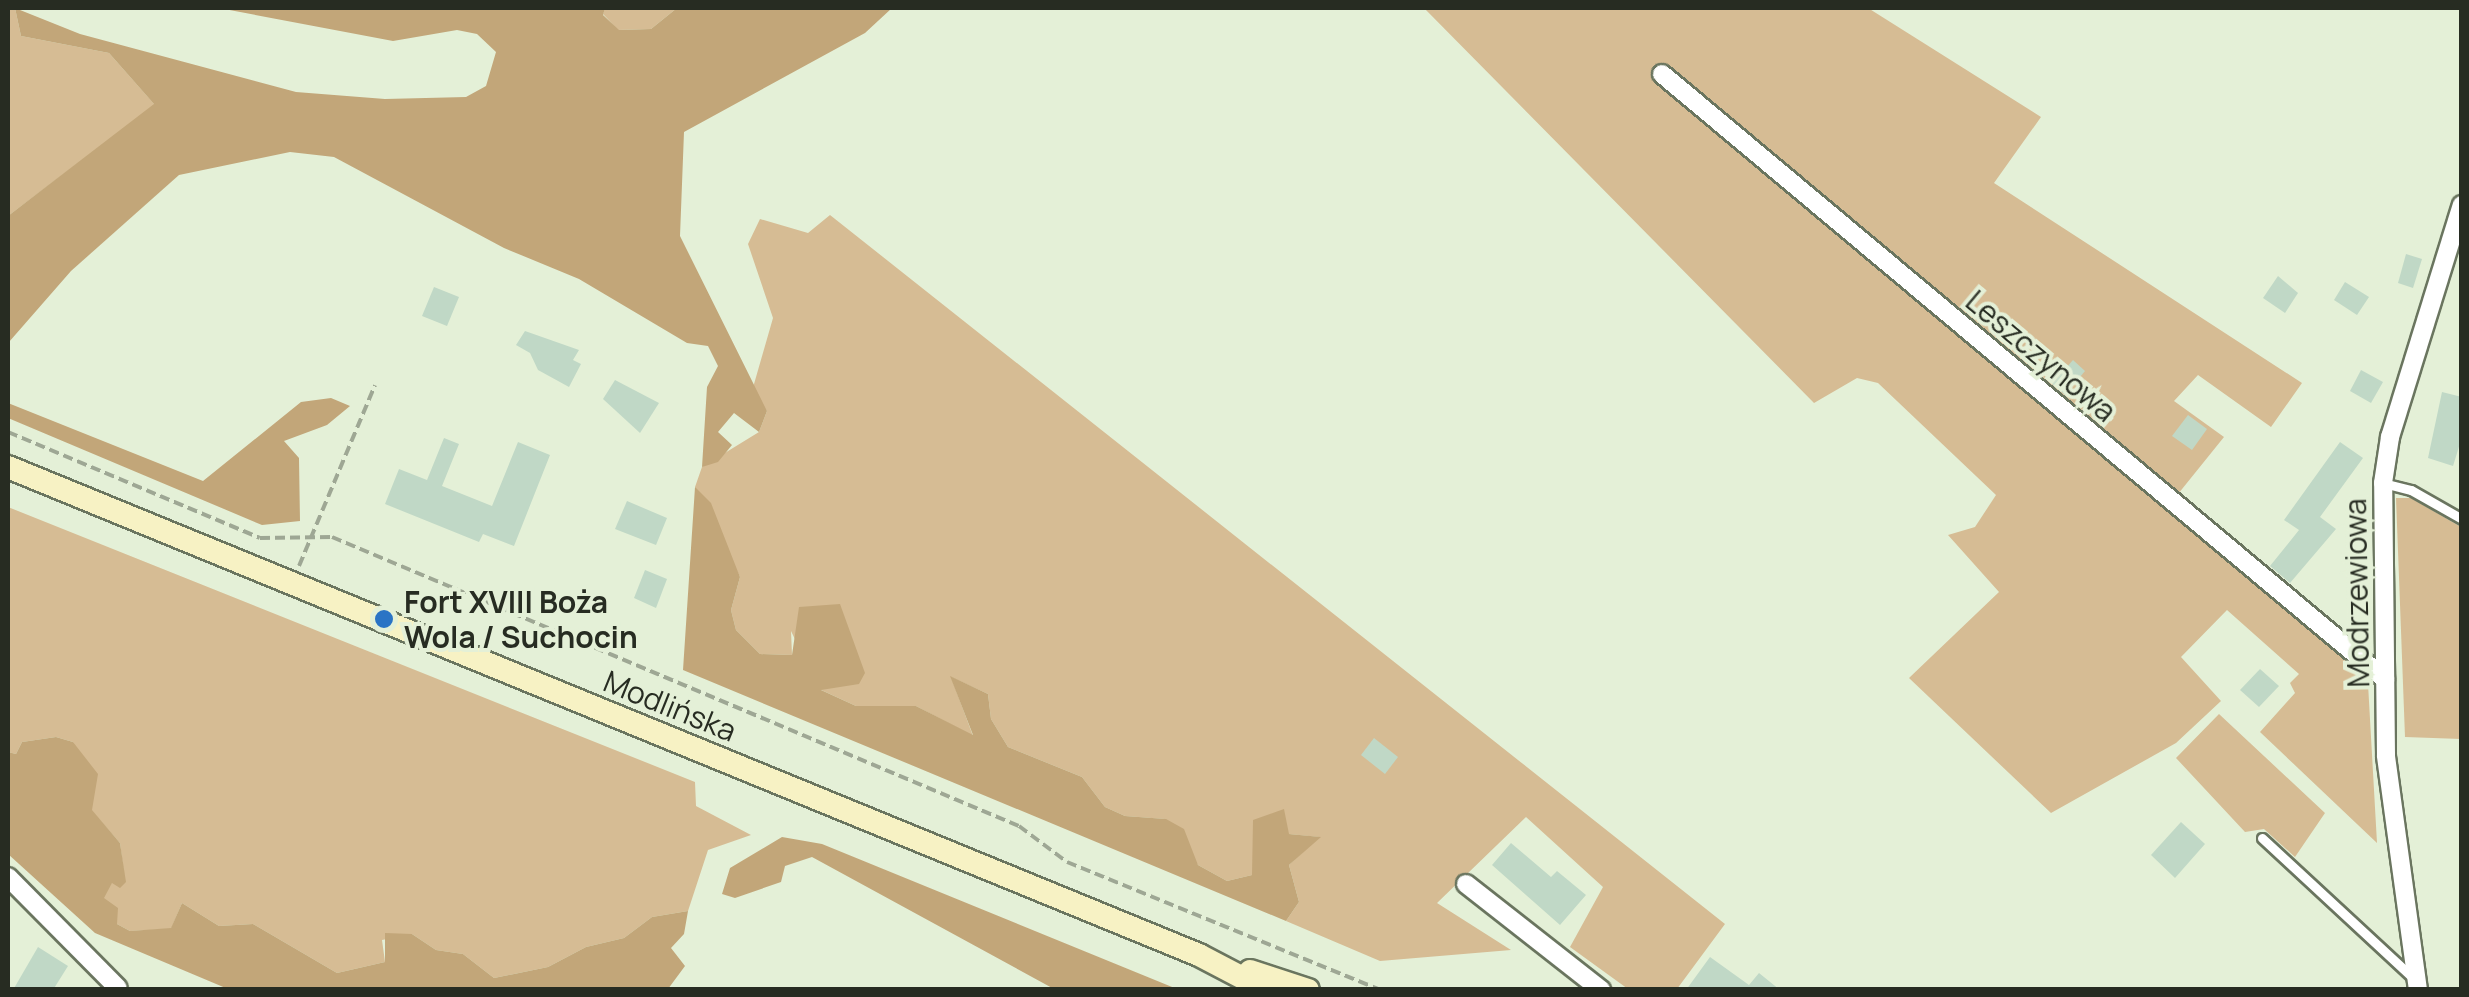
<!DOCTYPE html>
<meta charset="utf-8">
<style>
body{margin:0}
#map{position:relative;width:2469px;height:997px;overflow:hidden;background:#e4f0d7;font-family:Manrope,sans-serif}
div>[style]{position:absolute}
.green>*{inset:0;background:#d6bc94}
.forest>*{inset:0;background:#c2a679}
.building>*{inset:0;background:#c0d8c6}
.path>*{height:4px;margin-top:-2px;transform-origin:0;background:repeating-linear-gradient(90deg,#9ea794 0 10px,transparent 0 15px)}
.roads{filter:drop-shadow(2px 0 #6a755f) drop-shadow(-2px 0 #6a755f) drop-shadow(0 2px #6a755f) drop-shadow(0 -2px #6a755f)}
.lane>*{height:9px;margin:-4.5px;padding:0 4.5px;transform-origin:4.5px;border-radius:4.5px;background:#fff}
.street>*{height:18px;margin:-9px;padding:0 9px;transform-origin:9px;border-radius:9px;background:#fff}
.secondary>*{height:22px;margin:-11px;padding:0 11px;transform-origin:11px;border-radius:11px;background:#f7f2c4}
.dots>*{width:28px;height:28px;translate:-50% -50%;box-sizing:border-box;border:5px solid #e4f0d7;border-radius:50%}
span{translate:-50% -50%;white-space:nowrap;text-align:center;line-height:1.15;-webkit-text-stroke:8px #e4f0d7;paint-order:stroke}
.street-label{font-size:30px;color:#272c22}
.poi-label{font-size:30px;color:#272c22;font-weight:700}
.left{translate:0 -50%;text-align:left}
.frame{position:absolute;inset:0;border:10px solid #272c22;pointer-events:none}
</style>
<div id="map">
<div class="green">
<i style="clip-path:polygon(8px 8px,15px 8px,21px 36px,109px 53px,155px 105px,8px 216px)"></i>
<i style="clip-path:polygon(605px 8px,677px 8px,651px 29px,618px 30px,603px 14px)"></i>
<i style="clip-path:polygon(1424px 8px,1868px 8px,2041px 117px,1994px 183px,2302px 383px,2271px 427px,2198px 375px,2174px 401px,2224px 437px,2174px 499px,2367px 666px,2377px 843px,2260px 732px,2295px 693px,2290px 683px,2299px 674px,2227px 610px,2181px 657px,2221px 701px,2176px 743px,2051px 813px,1909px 678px,1999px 592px,1948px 535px,1975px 527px,1996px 495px,1878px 383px,1857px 378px,1814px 403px)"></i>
<i style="clip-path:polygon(830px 215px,1725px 924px,1677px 989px,1628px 989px,1570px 947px,1603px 887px,1526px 817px,1437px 903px,1511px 950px,1380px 961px,1286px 921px,1299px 902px,1289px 865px,1319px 837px,1289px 834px,1252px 875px,1227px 881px,1198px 865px,1165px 819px,1125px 816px,1105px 807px,1082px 777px,1008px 747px,991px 719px,988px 694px,951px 677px,973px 736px,916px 706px,856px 706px,819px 689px,791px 631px,792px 655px,760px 654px,736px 630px,731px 610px,740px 577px,695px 487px,702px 467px,759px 432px,767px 411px,752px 391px,773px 318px,748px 244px,760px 219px,808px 233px)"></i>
<i style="clip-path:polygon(2396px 498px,2411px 498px,2461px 527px,2461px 739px,2405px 737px)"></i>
<i style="clip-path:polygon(8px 507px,695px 782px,696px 806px,751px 835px,708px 850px,688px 911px,652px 917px,624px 938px,586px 947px,548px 967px,494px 978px,463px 954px,436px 950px,412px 934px,382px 940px,385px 962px,337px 973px,253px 924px,219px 926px,182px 903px,171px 929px,130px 931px,117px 924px,103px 898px,112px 882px,125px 882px,120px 843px,91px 810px,73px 742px,56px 737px,22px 742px,16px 754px,8px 752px)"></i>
<i style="clip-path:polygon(2219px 714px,2325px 813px,2295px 857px,2264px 829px,2245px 832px,2176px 758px)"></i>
</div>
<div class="forest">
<i style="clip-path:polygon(15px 8px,80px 34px,296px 92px,385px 99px,466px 97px,486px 86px,496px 52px,477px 34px,457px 30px,393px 41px,219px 8px,605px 8px,603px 15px,619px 30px,651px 29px,677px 8px,892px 8px,865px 33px,684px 132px,680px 236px,767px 411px,759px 432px,734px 413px,718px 432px,732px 445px,718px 462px,702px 467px,707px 387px,718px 366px,708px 346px,687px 343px,579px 279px,504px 248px,334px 157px,290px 152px,179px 175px,71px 271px,9px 342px,8px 360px,8px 216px,154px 104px,109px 53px,21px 36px)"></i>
<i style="clip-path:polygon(331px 398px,350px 406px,327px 425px,284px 441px,299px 458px,300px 521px,262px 525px,8px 418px,8px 403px,203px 481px,301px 402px)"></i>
<i style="clip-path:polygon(695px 487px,711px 503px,740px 577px,731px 610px,736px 630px,760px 654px,792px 655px,799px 607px,840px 604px,865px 673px,859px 684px,821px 690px,856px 706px,916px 706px,973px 735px,950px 676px,988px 694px,991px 719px,1008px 747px,1082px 777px,1105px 807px,1125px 816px,1166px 819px,1184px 829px,1198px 865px,1227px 881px,1252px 875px,1253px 820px,1284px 809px,1289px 834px,1321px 837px,1289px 865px,1299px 902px,1286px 921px,683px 670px)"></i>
<i style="clip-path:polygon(56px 737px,73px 742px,98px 774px,92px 810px,120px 843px,126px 882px,120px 888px,112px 883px,104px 898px,118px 908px,117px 924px,130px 931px,171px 928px,182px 903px,219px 926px,253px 924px,337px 973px,385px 962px,385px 933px,412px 934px,436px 950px,463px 954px,494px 978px,548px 967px,586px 947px,624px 938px,652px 917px,688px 911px,684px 934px,671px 948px,685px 966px,668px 989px,228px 989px,95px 933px,8px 854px,8px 752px,16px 754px,22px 742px)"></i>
<i style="clip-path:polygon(782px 837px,822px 844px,1177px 989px,1054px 989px,812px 857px,785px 866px,781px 882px,735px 898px,722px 894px,730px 868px)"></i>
</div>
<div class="building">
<i style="clip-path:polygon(2406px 254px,2422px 259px,2413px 288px,2398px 283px)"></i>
<i style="clip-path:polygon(2278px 276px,2298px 293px,2285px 313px,2263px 298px)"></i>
<i style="clip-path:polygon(2345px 282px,2369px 297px,2357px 315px,2334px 300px)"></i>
<i style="clip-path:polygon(434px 287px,459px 297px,447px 326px,422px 316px)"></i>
<i style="clip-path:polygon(525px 331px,579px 350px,573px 360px,581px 364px,569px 387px,538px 370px,530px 353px,516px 345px)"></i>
<i style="clip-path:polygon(2073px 360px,2085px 371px,2065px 395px,2052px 384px)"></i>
<i style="clip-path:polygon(2361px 370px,2383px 382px,2371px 403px,2350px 391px)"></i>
<i style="clip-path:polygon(615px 380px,659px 403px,640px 433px,603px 399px)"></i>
<i style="clip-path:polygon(2442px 392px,2462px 397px,2462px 437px,2453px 466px,2428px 458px)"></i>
<i style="clip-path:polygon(2188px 415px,2207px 429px,2192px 450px,2172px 436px)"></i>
<i style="clip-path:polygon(444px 438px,459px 444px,442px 486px,492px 506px,518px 442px,550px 455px,514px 546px,483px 534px,479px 542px,385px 504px,399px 469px,427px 480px)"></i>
<i style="clip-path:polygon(2340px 442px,2363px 458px,2320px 517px,2336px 529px,2290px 583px,2270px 566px,2299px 530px,2284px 520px)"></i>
<i style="clip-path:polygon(627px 501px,667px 518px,656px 545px,615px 529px)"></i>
<i style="clip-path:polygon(645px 570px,667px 579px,656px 608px,634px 598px)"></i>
<i style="clip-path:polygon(2260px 669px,2279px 686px,2259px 707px,2240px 690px)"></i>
<i style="clip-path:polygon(1374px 738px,1398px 757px,1385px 774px,1361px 755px)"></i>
<i style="clip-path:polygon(2181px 822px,2205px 844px,2175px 878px,2151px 855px)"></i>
<i style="clip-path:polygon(1511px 843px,1551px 877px,1557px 871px,1586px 895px,1560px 925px,1492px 865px)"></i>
<i style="clip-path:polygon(38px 947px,68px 966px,53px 990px,13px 990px)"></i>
<i style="clip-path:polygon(1710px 957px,1749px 985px,1759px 973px,1780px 990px,1686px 990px)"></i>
</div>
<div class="path">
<i style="left:8px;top:432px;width:273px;rotate:22.8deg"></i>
<i style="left:260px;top:538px;width:72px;rotate:-0.8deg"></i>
<i style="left:332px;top:537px;width:745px;rotate:22.82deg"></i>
<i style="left:1019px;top:826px;width:60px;rotate:36.9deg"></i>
<i style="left:1067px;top:862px;width:339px;rotate:22.2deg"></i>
<i style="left:299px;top:566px;width:196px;rotate:-67.2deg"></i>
</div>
<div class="roads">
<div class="lane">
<i style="left:2383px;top:483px;width:29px;rotate:14deg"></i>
<i style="left:2411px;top:490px;width:59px;rotate:29.6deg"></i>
<i style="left:2262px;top:838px;width:207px;rotate:42.8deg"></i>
</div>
<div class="street">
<i style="left:1662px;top:74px;width:943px;rotate:39.92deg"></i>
<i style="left:8px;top:877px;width:156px;rotate:45.3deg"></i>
<i style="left:1466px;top:884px;width:172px;rotate:38.1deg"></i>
<i style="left:2418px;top:990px;width:237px;rotate:-97.8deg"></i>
<i style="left:2386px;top:755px;width:272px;rotate:-90.6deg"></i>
<i style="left:2383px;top:483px;width:47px;rotate:-81.3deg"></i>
<i style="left:2390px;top:437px;width:243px;rotate:-72.8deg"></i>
</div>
<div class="secondary">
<i style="left:8px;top:467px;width:1287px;rotate:22.28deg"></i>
<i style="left:1199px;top:955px;width:76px;rotate:27.6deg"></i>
<i style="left:1250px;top:971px;width:61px;rotate:18.1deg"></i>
</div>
</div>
<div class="dots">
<i style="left:384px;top:619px;background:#2a74c5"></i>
</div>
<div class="street-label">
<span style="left:2041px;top:356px;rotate:40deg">Leszczynowa</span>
<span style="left:2357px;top:593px;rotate:-91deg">Modrzewiowa</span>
<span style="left:670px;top:706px;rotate:22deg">Modlińska</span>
</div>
<div class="poi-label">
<span class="left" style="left:404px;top:619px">Fort XVIII Boża<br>Wola / Suchocin</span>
</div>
<div class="frame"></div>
</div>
